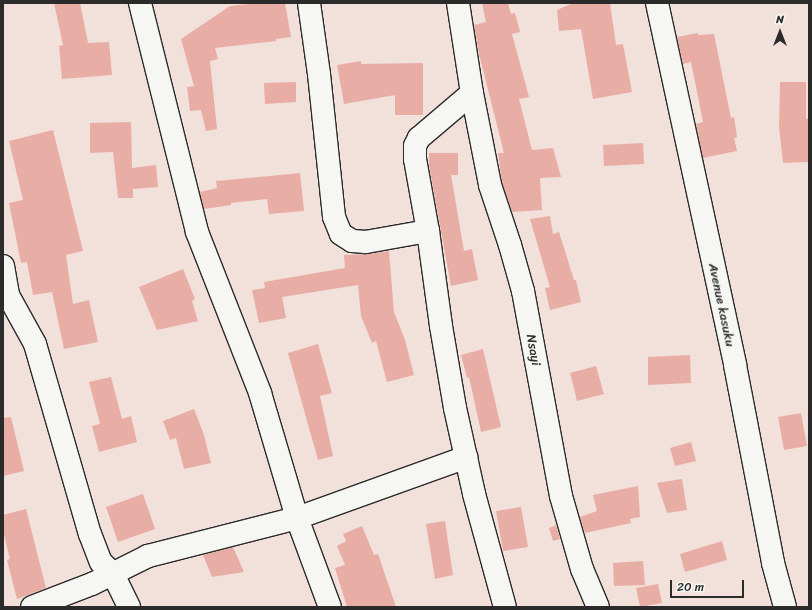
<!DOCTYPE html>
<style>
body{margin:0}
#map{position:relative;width:812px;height:610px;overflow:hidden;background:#f2e0db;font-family:Sriracha,sans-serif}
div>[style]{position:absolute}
.building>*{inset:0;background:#e8aea5}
.roads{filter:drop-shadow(1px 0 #2b2b2b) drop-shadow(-1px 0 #2b2b2b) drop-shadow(0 1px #2b2b2b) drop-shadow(0 -1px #2b2b2b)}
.minor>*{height:22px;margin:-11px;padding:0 11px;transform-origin:11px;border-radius:11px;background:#f6f6f2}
span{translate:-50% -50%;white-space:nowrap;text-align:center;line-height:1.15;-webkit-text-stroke:4px #f6f6f2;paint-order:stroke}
.street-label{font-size:13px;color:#2b2b2b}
.frame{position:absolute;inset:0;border:4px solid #2b2b2b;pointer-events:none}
.north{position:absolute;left:760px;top:12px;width:40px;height:40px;-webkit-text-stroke:3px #f6f6f2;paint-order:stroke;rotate:0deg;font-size:11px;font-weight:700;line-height:16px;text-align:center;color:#2b2b2b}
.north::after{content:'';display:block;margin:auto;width:14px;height:18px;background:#2b2b2b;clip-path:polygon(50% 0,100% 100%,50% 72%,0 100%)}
.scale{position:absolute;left:670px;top:580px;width:74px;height:18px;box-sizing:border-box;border:2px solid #2b2b2b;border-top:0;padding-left:5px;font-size:12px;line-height:14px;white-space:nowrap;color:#2b2b2b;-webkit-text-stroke:3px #f6f6f2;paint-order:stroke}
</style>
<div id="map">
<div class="building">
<i style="clip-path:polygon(54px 3px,80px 3px,88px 43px,109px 42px,112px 75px,62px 79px,59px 46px,63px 45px)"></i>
<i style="clip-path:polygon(258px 3px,285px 3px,291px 37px,276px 39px,276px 41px,215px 48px,218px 59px,210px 61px,217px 129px,206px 131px,201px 110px,190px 111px,187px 87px,194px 86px,181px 39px,230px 6px)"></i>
<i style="clip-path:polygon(482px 3px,508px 3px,511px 14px,515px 13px,520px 32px,512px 34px,529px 97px,519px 99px,532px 150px,553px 148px,561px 177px,540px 178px,542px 210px,512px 212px,502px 182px,498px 153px,504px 153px,479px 54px,474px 25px,486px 22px)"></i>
<i style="clip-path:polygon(573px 3px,610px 3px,616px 45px,623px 44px,632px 92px,593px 99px,581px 29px,559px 31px,557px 10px)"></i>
<i style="clip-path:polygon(698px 33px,698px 35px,714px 34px,731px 118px,734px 117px,737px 137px,734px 138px,737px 151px,703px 158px,696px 124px,703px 122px,691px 62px,683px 64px,677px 37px)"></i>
<i style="clip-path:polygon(361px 61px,361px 64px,423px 63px,423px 115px,395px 115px,395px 95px,344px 104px,337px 65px)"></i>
<i style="clip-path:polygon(296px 82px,296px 102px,265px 104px,264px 83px)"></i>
<i style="clip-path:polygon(780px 82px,806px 82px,806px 119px,809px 118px,809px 162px,783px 163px,779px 127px)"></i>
<i style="clip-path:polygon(131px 122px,132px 168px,156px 165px,158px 187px,133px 189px,133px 198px,118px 198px,113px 152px,90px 153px,90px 123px)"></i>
<i style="clip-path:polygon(53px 130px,83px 251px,66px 255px,73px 304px,89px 300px,98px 342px,64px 349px,52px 292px,33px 295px,27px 262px,21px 263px,9px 203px,23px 200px,9px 141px)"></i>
<i style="clip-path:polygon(643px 143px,644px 164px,604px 166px,603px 145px)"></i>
<i style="clip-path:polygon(429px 153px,458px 153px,458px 175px,451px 175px,464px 251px,472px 249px,478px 280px,451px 286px,429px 165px)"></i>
<i style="clip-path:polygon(300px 173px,304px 211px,269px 214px,267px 199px,231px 203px,231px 205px,204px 209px,200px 192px,217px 188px,216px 181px)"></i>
<i style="clip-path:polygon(550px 216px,553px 234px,559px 232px,574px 280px,576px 280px,581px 302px,550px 310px,545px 288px,550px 287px,530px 219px)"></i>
<i style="clip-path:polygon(389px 251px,394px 312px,405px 340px,414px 375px,387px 382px,376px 341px,372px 343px,361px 316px,358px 285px,282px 297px,286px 318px,259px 323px,252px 290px,265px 288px,264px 282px,345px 268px,344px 255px,368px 254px)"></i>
<i style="clip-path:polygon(183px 269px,195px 299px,192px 301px,198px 321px,157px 330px,139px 287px)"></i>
<i style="clip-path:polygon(318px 344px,332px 393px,320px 396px,333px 456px,318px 460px,288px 353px)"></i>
<i style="clip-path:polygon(483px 349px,501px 427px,481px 432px,469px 377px,467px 378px,461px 355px)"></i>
<i style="clip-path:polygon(690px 355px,691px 383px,648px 385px,648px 357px)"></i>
<i style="clip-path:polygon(596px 366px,604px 394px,577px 401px,570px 373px)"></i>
<i style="clip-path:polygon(111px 377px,122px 419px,131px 416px,137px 442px,99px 452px,92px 426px,100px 424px,89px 382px)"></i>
<i style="clip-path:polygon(194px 409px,204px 435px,211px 463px,184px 469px,176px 438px,170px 440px,163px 421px)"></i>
<i style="clip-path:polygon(801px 413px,807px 446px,784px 450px,778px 417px)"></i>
<i style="clip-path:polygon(11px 417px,24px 471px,3px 476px,3px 418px)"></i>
<i style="clip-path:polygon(691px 442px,696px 461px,675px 466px,670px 448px)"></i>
<i style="clip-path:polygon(682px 479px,687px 510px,667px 513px,657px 483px)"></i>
<i style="clip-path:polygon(638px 486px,640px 517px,630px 519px,631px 523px,585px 533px,580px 517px,597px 511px,593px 495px)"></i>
<i style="clip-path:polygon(143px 494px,155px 529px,118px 542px,106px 507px)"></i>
<i style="clip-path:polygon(521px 507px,528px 547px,503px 551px,496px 511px)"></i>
<i style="clip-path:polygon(26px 509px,46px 588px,17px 599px,7px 560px,10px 559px,3px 531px,3px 515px)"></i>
<i style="clip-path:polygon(445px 521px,453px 575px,435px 579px,426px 524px)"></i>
<i style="clip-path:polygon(556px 525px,560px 539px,553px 541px,549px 528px)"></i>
<i style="clip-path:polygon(362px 526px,374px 555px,378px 554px,396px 607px,347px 607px,335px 568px,345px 565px,337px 546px,346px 541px,343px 534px)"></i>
<i style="clip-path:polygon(722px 541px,727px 560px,685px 572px,680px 554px)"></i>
<i style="clip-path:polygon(233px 547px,244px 572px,212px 577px,203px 555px)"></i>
<i style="clip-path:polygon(643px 561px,645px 585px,614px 586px,613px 563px)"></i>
<i style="clip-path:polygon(658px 584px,662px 603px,640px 607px,636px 588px)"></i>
</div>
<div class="roads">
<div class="minor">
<i style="left:140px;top:3px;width:236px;rotate:76deg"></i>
<i style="left:197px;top:232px;width:173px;rotate:68.6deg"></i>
<i style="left:260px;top:393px;width:130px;rotate:73.5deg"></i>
<i style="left:297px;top:518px;width:95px;rotate:69.7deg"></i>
<i style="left:309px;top:3px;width:72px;rotate:82deg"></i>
<i style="left:319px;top:74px;width:144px;rotate:84deg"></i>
<i style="left:334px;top:217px;width:18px;rotate:68deg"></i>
<i style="left:341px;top:234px;width:13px;rotate:32deg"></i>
<i style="left:352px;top:241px;width:14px;rotate:4deg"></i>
<i style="left:366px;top:242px;width:63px;rotate:-10.1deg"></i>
<i style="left:458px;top:3px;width:91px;rotate:81.2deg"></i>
<i style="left:472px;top:93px;width:94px;rotate:78.9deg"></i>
<i style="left:490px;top:185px;width:63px;rotate:71.6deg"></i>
<i style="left:510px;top:245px;width:48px;rotate:74.2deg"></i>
<i style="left:523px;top:291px;width:208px;rotate:79.5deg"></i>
<i style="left:561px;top:496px;width:76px;rotate:74deg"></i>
<i style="left:582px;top:569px;width:41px;rotate:67.2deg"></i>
<i style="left:657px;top:3px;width:370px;rotate:77.8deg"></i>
<i style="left:735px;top:365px;width:202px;rotate:79.1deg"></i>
<i style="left:773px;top:563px;width:46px;rotate:74.7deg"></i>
<i style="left:472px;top:93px;width:70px;rotate:139.7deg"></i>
<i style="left:419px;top:138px;width:9px;rotate:117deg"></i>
<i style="left:415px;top:146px;width:13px;rotate:90deg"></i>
<i style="left:415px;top:159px;width:73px;rotate:79.8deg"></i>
<i style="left:428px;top:231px;width:96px;rotate:82.2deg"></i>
<i style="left:441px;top:326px;width:83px;rotate:80.3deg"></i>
<i style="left:455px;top:408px;width:88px;rotate:77.5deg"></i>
<i style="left:474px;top:494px;width:117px;rotate:74.7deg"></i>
<i style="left:3px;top:266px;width:29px;rotate:80deg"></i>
<i style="left:8px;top:295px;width:56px;rotate:61.1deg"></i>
<i style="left:35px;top:344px;width:198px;rotate:73.9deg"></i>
<i style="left:90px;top:534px;width:30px;rotate:69deg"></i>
<i style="left:101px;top:562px;width:17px;rotate:45deg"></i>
<i style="left:113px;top:574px;width:37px;rotate:64deg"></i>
<i style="left:32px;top:607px;width:64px;rotate:-21deg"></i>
<i style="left:92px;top:584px;width:63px;rotate:-26.6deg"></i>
<i style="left:148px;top:556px;width:154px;rotate:-14.3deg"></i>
<i style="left:297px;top:518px;width:180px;rotate:-19.8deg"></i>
</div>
</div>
<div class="street-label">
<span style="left:721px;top:305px;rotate:78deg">Avenue kasuku</span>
<span style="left:533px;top:350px;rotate:80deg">Nsayi</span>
</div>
<div class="frame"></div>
<div class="north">N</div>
<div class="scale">20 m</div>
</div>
